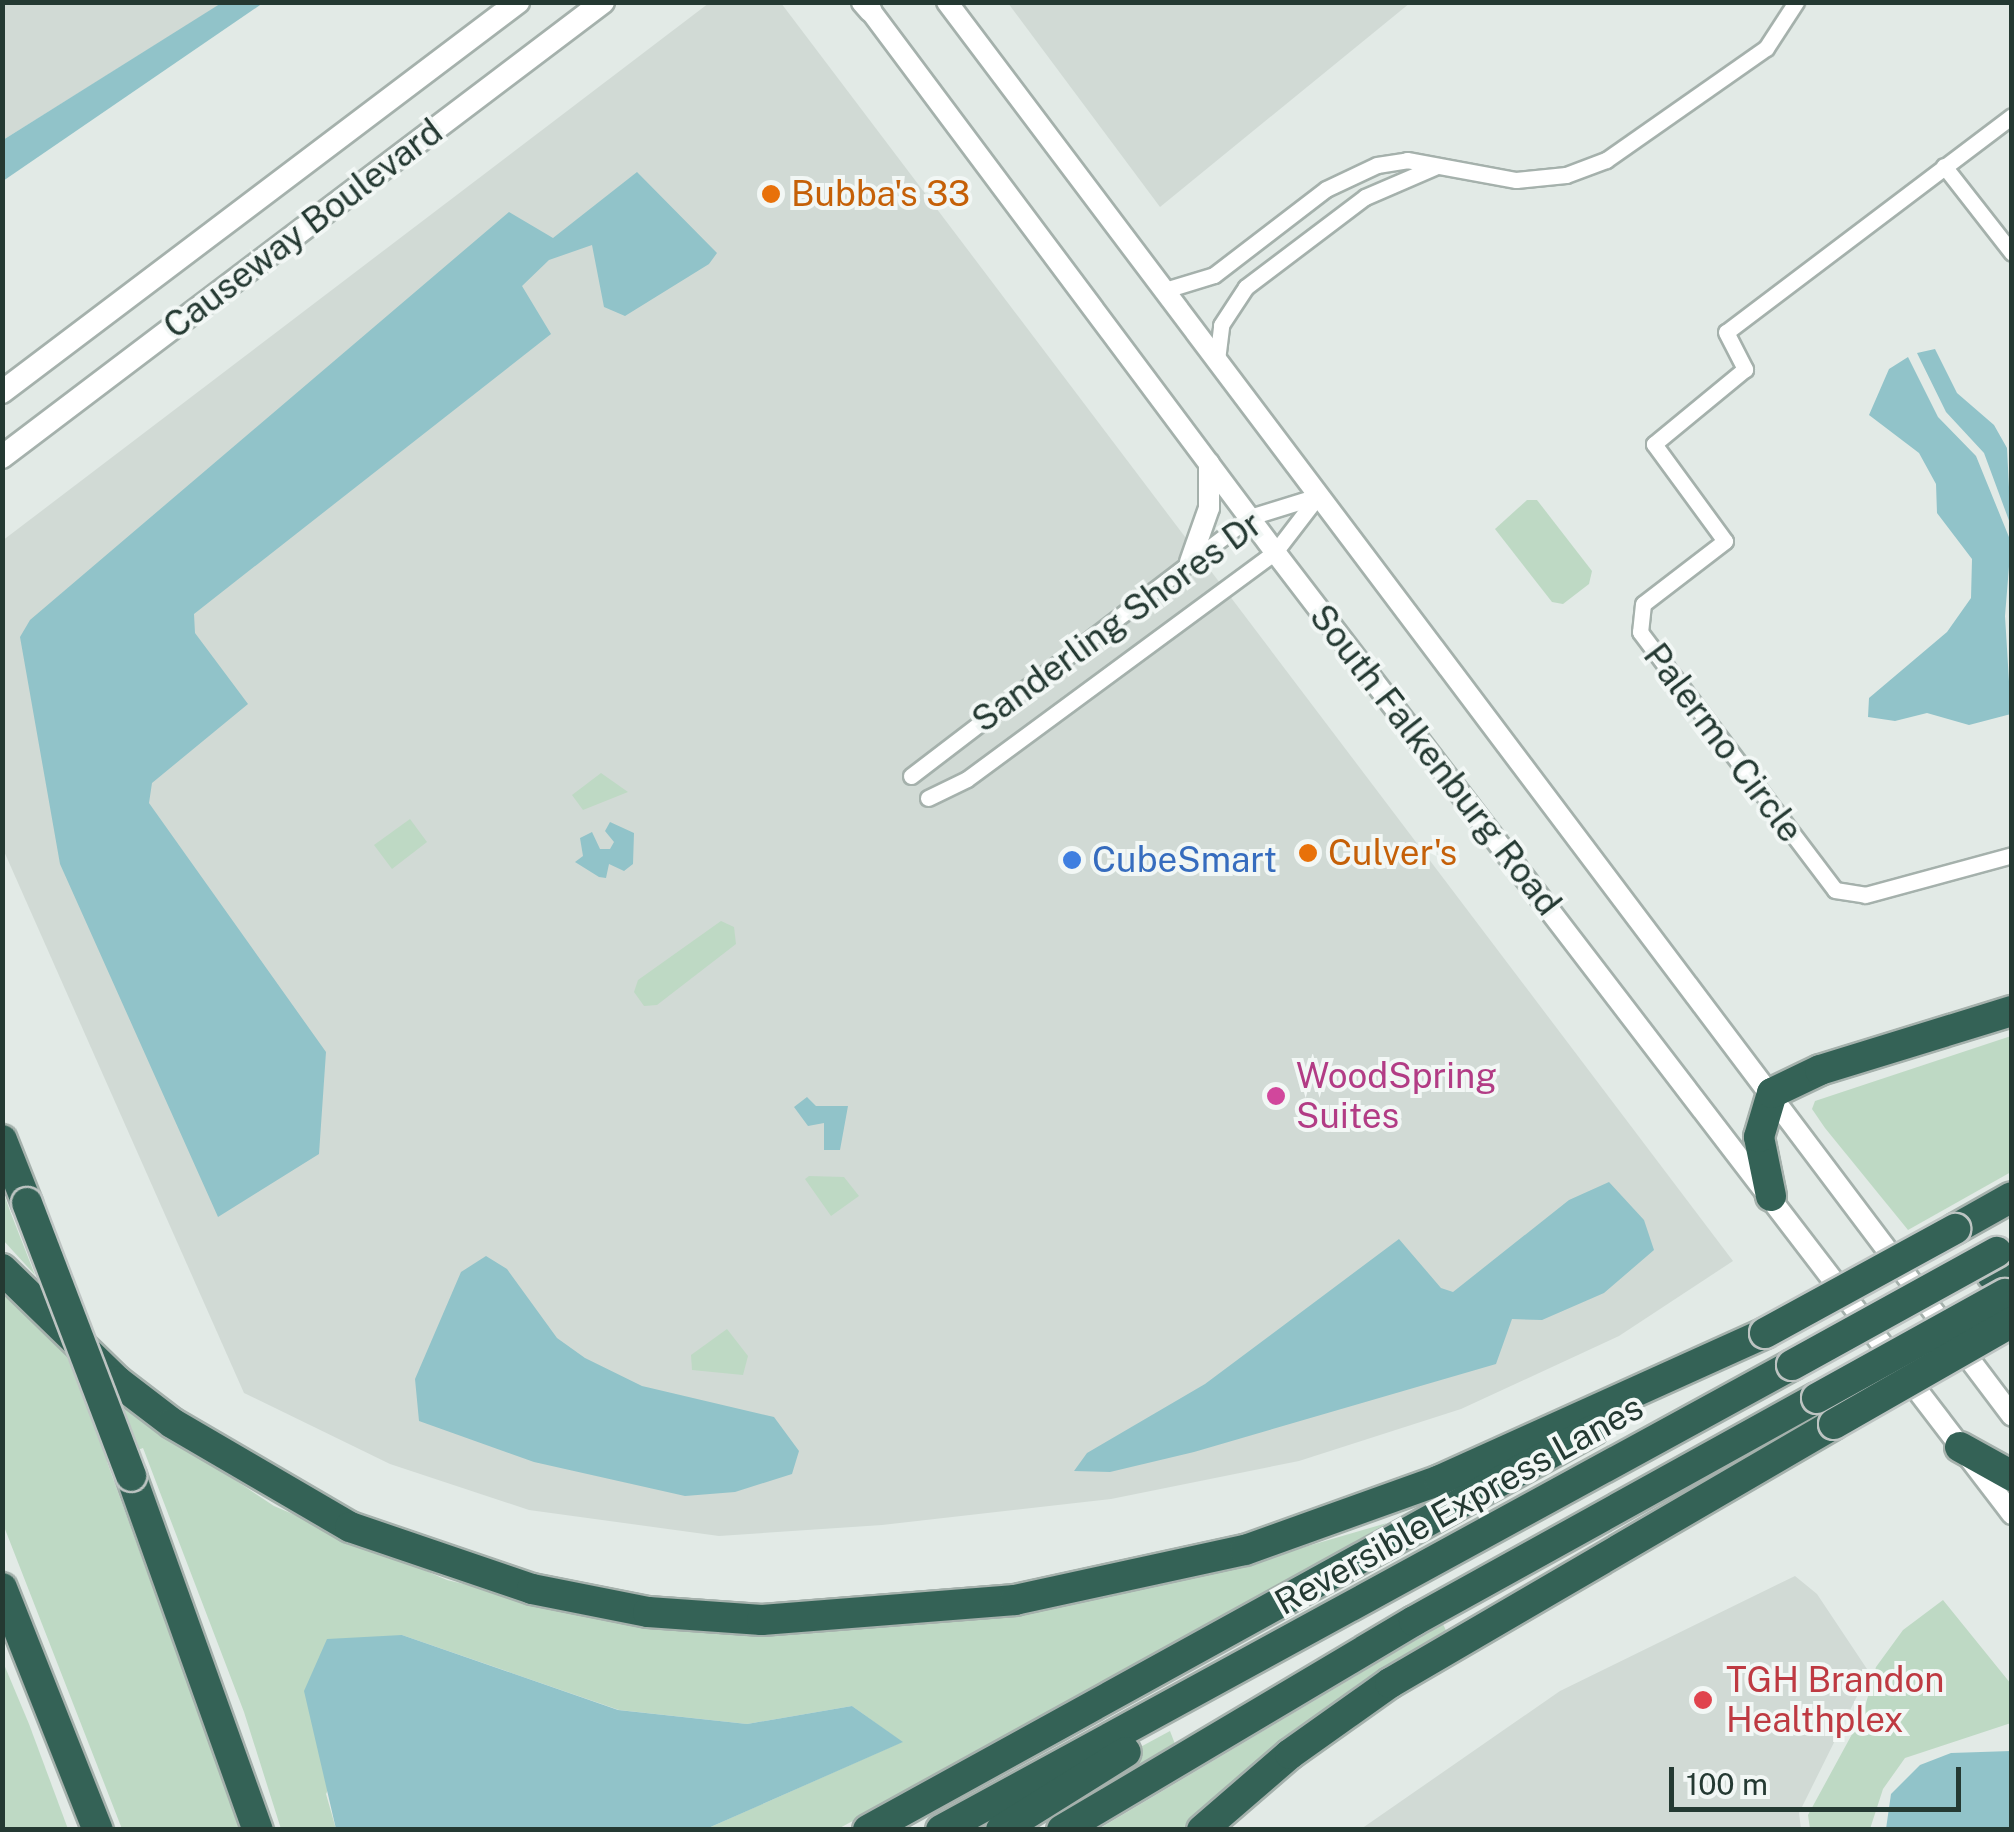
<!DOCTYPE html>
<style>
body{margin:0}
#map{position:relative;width:2014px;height:1832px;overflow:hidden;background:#e2eae6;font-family:"Public Sans",sans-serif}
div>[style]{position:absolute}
.built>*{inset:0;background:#d1dad5}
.green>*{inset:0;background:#bed9c4}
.water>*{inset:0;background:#91c3c9}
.roads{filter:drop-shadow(2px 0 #a5b1ac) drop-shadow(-2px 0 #a5b1ac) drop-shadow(0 2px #a5b1ac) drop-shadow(0 -2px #a5b1ac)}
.minor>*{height:15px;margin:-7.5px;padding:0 7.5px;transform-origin:7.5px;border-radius:7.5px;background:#fff}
.tertiary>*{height:20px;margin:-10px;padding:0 10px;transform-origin:10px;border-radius:10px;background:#fff}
.secondary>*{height:22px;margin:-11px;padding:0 11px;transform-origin:11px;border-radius:11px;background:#fff}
.motorway>*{height:30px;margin:-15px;padding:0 15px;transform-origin:15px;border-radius:15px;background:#346256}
.bridges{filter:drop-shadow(2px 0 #bdc4c2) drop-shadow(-2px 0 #bdc4c2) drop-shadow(0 2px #bdc4c2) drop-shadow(0 -2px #bdc4c2)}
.motorway-bridge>*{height:30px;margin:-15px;padding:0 15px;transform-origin:15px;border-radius:15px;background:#346256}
.dots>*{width:28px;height:28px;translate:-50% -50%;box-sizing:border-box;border:5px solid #f2f7f5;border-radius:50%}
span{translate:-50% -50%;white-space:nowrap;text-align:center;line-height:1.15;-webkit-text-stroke:8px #f2f7f5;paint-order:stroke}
.food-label{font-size:35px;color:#c56008}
.left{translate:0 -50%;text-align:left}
.street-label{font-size:35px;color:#243932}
.shop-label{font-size:35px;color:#366cbe}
.hotel-label{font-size:35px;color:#b23c85}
.health-label{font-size:35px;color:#be3a42}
.frame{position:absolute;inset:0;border:5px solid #243932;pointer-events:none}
.scale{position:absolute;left:1669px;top:1767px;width:292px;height:45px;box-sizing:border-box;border:5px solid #243932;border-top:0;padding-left:12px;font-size:30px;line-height:35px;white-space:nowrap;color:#243932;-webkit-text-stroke:8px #f2f7f5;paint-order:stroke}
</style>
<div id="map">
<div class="built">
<i style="clip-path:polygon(3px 3px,223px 3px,3px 140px)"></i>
<i style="clip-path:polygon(709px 3px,781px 3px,1733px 1261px,1619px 1336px,1461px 1409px,1299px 1461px,1111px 1499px,882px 1525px,719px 1536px,529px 1510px,390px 1464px,244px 1393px,3px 849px,2px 541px)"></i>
<i style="clip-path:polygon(1008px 3px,1410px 3px,1160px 207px)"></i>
<i style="clip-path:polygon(1795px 1576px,1817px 1594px,1869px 1672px,1799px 1813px,1801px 1829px,1361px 1829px,1560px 1691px)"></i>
</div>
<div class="green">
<i style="clip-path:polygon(1527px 500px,1537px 500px,1592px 571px,1589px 584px,1563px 604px,1552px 602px,1495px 529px)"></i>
<i style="clip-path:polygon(601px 773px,628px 792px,583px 810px,572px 795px)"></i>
<i style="clip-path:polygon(410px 819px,427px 842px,392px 869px,374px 845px)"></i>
<i style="clip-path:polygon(721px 921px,734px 927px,736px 944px,657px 1005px,644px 1006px,634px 992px,638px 980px)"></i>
<i style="clip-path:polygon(2011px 1036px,2011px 1172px,1908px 1230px,1825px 1128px,1812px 1109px,1815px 1101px)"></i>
<i style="clip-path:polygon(809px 1176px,844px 1177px,859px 1196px,831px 1216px,805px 1179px)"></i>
<i style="clip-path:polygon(3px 1191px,10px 1211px,35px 1275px,3px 1240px)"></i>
<i style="clip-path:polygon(3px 1290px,137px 1415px,274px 1506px,447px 1580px,632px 1625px,779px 1634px,1005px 1615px,1204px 1576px,1387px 1523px,1240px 1613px,836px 1830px,706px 1829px,902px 1742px,852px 1706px,747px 1724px,619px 1710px,402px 1635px,326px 1794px,336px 1829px,281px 1829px,244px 1712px,143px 1448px,107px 1462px,241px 1829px,122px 1829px,3px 1524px)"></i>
<i style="clip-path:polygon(727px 1329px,748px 1356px,743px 1375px,692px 1370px,691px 1355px)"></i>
<i style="clip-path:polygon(1943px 1600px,2011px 1684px,2011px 1723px,1905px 1758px,1883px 1789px,1870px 1829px,1810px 1829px,1808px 1815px,1863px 1714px,1876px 1667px,1903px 1630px)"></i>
<i style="clip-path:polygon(1443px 1624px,1449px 1637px,1190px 1829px,1097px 1830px)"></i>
<i style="clip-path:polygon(3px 1662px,29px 1724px,68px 1829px,3px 1829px)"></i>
<i style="clip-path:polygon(1170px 1731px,1175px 1744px,1034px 1829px,987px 1830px)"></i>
</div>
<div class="water">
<i style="clip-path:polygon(223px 2px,263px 3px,3px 181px,3px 140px)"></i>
<i style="clip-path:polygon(637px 172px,717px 253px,709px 264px,625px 316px,604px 307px,592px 245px,549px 260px,522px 286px,551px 334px,194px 614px,195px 633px,248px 704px,152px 783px,149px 803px,326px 1052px,319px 1154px,218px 1217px,60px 864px,20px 637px,30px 620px,509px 212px,553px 238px)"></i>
<i style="clip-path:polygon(1935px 349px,1957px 393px,1994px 425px,2007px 448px,2011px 526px,1984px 453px,1946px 412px,1917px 353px)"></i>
<i style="clip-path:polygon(1908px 357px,1938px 417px,1976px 456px,2011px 542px,2005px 616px,2011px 714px,1969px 725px,1927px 713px,1895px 721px,1868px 717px,1869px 698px,1947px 632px,1971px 598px,1972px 559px,1937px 513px,1936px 484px,1919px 453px,1869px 415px,1889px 369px)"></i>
<i style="clip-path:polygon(610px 822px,634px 833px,633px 864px,624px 871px,609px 864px,606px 878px,599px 877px,575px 862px,583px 856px,580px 838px,592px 832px,600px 849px,610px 849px,614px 842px,605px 831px)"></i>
<i style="clip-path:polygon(807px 1097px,816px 1106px,848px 1106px,840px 1150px,824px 1150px,824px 1123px,808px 1126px,794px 1107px)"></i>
<i style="clip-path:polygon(1609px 1182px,1644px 1220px,1654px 1250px,1604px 1293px,1542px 1320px,1512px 1319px,1496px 1364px,1194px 1452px,1110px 1472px,1074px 1471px,1087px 1453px,1205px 1384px,1399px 1239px,1441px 1288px,1453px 1292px,1569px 1200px)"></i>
<i style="clip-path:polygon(486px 1256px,507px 1269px,557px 1338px,585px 1358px,642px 1386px,774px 1417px,799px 1451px,792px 1474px,735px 1492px,685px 1496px,534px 1462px,419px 1421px,415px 1379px,461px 1272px)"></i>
<i style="clip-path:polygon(402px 1635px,618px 1710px,747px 1724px,852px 1706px,903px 1742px,706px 1829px,336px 1829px,304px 1691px,327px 1639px)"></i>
<i style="clip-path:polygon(2011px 1751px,2011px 1829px,1886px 1829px,1891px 1794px,1920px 1765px,1951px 1753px)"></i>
</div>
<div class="roads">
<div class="minor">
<i style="left:2012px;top:116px;width:358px;rotate:142.9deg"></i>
<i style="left:1726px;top:332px;width:42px;rotate:62.8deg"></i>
<i style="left:1745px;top:369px;width:118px;rotate:140.5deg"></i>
<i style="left:1654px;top:444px;width:120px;rotate:53.8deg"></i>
<i style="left:1725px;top:541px;width:103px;rotate:142.5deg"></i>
<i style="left:1643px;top:604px;width:28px;rotate:96deg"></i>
<i style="left:1640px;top:632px;width:323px;rotate:52.9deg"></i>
<i style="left:1835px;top:890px;width:30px;rotate:9deg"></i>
<i style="left:1865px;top:895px;width:152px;rotate:-15.2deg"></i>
<i style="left:1944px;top:166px;width:110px;rotate:52deg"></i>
<i style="left:1165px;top:290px;width:51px;rotate:-17deg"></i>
<i style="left:1214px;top:275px;width:141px;rotate:-37.5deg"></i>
<i style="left:1326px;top:189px;width:56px;rotate:-25.2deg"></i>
<i style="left:1377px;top:165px;width:30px;rotate:-9deg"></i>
<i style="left:1407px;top:160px;width:111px;rotate:10.4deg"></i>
<i style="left:1516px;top:180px;width:50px;rotate:-5.7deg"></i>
<i style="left:1566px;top:175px;width:43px;rotate:-20.6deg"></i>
<i style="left:1606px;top:160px;width:195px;rotate:-35deg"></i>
<i style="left:1766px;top:48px;width:55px;rotate:-56.9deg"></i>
<i style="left:1217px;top:360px;width:35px;rotate:-83deg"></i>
<i style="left:1221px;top:325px;width:45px;rotate:-56.7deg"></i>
<i style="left:1246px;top:287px;width:149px;rotate:-37.1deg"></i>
<i style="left:1365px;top:197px;width:78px;rotate:-23.3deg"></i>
<i style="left:911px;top:776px;width:427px;rotate:-37.4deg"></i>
<i style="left:1250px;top:517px;width:71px;rotate:-17.2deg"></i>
<i style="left:928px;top:798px;width:43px;rotate:-26deg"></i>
<i style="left:967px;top:779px;width:383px;rotate:-36.4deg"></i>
<i style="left:1275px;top:552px;width:71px;rotate:-52.5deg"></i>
</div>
<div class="tertiary">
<i style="left:864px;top:2px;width:687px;rotate:53.23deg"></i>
<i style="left:1275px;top:552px;width:1212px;rotate:52.54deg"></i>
<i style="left:947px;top:2px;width:1770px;rotate:53.01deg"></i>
<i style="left:1190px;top:562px;width:57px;rotate:-70.6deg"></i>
<i style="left:1209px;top:508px;width:45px;rotate:-90deg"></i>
</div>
<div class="secondary">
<i style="left:863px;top:2px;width:11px;rotate:49deg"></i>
<i style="left:2px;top:392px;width:647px;rotate:-37.08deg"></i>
<i style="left:2px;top:457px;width:754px;rotate:-37.13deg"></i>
</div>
<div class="motorway">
<i style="left:2px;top:1140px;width:68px;rotate:68.4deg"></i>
<i style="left:1771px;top:1196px;width:60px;rotate:-101.5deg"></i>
<i style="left:1759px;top:1137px;width:46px;rotate:-73.5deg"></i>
<i style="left:1772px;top:1093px;width:53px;rotate:-25.6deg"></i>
<i style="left:1820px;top:1070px;width:201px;rotate:-17.1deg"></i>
<i style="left:1955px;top:1229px;width:65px;rotate:-29.3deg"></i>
<i style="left:2px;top:1269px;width:161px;rotate:44.2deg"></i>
<i style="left:117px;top:1381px;width:69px;rotate:37.4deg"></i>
<i style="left:172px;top:1423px;width:206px;rotate:30.3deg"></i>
<i style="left:350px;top:1527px;width:192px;rotate:18.8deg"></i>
<i style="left:532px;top:1589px;width:118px;rotate:11.2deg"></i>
<i style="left:648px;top:1612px;width:114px;rotate:4deg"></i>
<i style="left:762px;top:1620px;width:254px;rotate:-4.5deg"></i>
<i style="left:1015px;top:1600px;width:235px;rotate:-12.3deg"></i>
<i style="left:1245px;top:1550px;width:207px;rotate:-19.7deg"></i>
<i style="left:1440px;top:1480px;width:357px;rotate:-24.3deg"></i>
<i style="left:1992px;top:1275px;width:23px;rotate:-31deg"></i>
<i style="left:1960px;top:1447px;width:60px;rotate:29.1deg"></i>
<i style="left:131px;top:1476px;width:376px;rotate:70.3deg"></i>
<i style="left:2px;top:1588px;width:260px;rotate:68.4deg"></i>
<i style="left:868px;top:1830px;width:828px;rotate:-28.89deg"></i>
<i style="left:941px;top:1830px;width:970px;rotate:-28.65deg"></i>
<i style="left:1001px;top:1830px;width:147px;rotate:-32deg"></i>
<i style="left:1062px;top:1830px;width:409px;rotate:-30.7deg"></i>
<i style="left:1414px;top:1621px;width:461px;rotate:-29deg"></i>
<i style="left:1202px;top:1830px;width:116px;rotate:-40.8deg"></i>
<i style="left:1290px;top:1754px;width:123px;rotate:-35.4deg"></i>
<i style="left:1390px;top:1683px;width:514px;rotate:-30.26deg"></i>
</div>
</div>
<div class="bridges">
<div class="motorway-bridge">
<i style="left:27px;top:1203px;width:292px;rotate:69.1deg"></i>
<i style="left:1765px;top:1333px;width:217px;rotate:-28.7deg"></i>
<i style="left:1792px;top:1365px;width:234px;rotate:-28.9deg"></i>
<i style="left:1817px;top:1398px;width:215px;rotate:-29deg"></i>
<i style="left:1834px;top:1424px;width:205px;rotate:-29.8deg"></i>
</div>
</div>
<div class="dots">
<i style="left:771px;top:194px;background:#e8710a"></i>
<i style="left:1308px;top:853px;background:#e8710a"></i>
<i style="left:1072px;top:860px;background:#3f7fe0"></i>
<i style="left:1276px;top:1096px;background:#d1479c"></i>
<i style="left:1703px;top:1700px;background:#e0444e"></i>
</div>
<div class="food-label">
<span class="left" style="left:791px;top:194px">Bubba's 33</span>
<span class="left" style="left:1328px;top:853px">Culver's</span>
</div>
<div class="street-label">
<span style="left:303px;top:229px;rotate:-37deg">Causeway Boulevard</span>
<span style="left:1117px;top:622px;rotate:-36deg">Sanderling Shores Dr</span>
<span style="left:1723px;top:743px;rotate:53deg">Palermo Circle</span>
<span style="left:1435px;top:760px;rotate:52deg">South Falkenburg Road</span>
<span style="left:1459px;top:1505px;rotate:-29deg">Reversible Express Lanes</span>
</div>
<div class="shop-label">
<span class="left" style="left:1092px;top:860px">CubeSmart</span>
</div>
<div class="hotel-label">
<span class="left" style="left:1296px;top:1096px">WoodSpring<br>Suites</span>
</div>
<div class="health-label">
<span class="left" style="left:1726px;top:1700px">TGH Brandon<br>Healthplex</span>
</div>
<div class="frame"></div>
<div class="scale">100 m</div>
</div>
